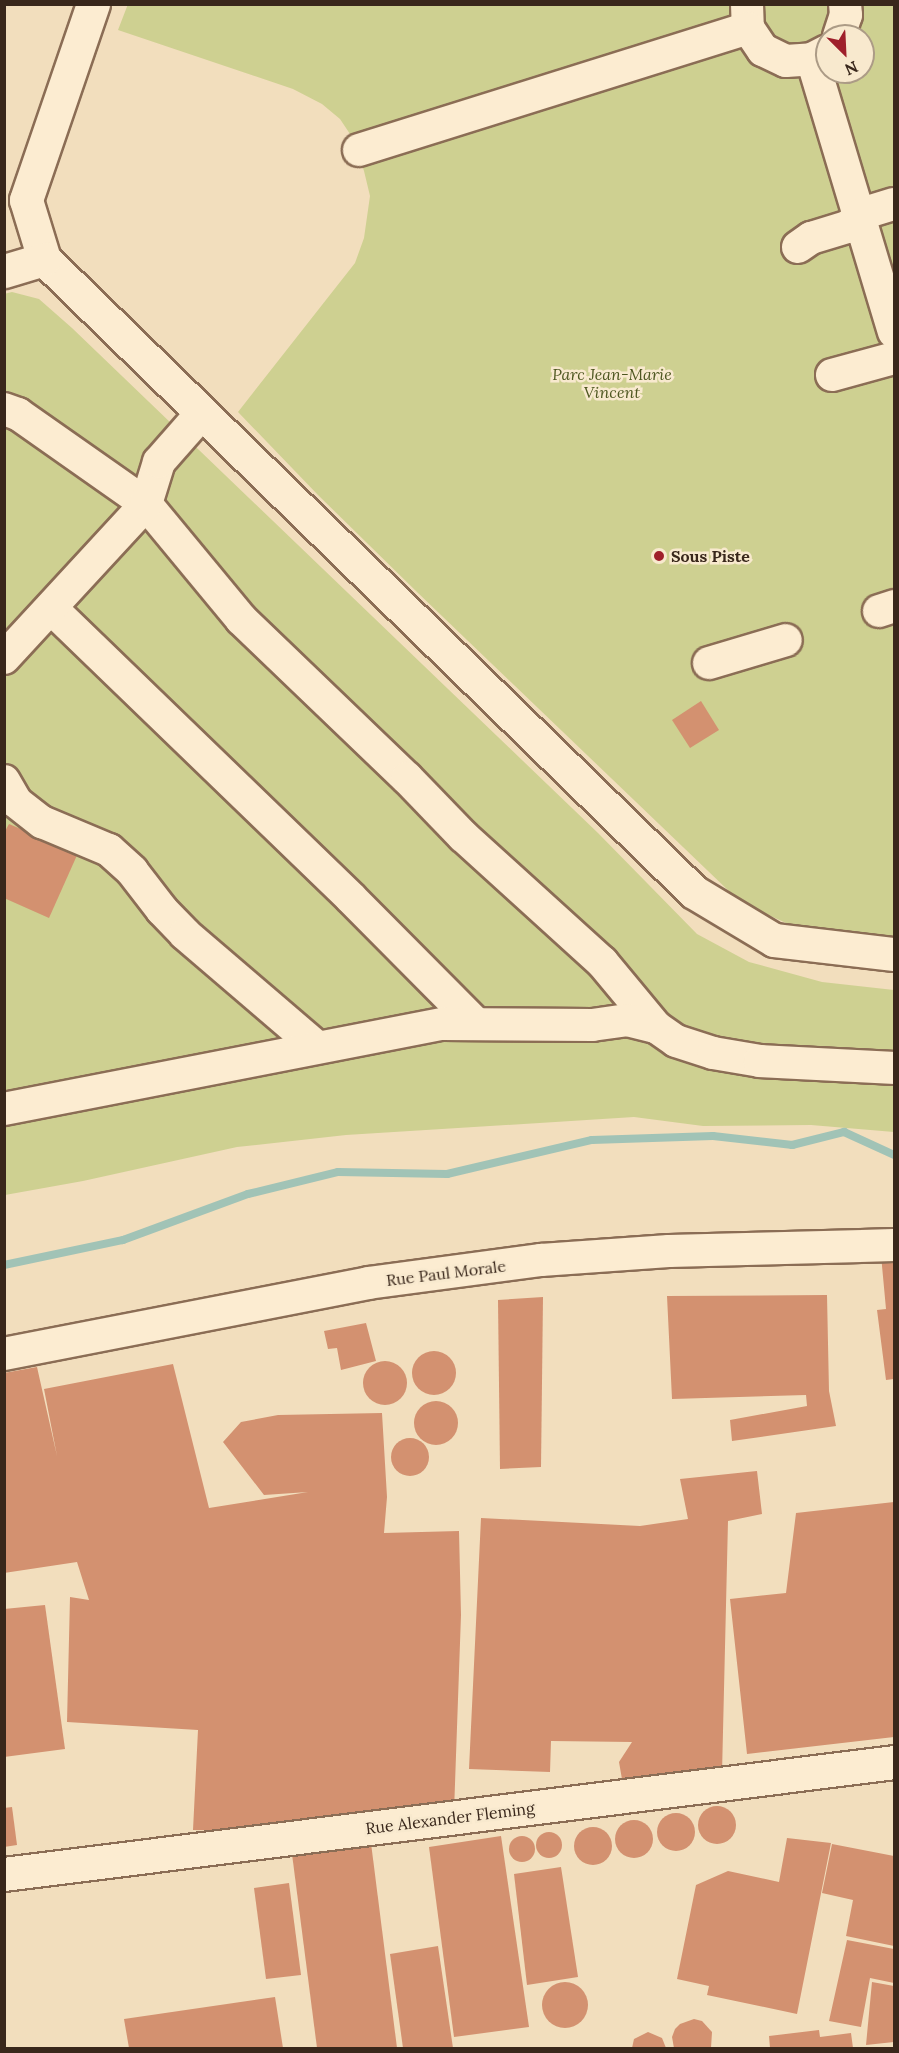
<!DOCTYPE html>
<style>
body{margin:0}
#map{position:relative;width:899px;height:2053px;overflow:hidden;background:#f2debd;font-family:Lora,serif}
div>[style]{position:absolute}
.green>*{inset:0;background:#ced091}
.stream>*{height:8px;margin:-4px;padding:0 4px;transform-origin:4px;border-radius:4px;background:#a1c3b6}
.building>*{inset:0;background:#d39170}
.round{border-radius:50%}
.roads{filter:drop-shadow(2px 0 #8b6d55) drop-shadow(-2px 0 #8b6d55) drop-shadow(0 2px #8b6d55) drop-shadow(0 -2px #8b6d55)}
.street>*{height:32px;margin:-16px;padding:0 16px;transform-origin:16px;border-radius:16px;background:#fcecd1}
.secondary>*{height:33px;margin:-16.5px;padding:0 16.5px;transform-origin:16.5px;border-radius:16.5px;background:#fcecd1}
.dots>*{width:16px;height:16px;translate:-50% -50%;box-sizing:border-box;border:3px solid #f8e9ce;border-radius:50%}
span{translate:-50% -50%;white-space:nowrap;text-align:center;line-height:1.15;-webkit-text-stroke:5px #f8e9ce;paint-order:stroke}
.park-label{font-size:16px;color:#4e5720;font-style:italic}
.poi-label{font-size:16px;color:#39271b;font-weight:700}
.left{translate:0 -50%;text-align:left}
.street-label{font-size:16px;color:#39271b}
.frame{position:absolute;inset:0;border:6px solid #39271b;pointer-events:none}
.north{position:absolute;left:815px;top:24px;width:60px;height:60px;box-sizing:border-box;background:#f8e9ce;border:2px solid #ac9b86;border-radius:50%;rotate:156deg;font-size:16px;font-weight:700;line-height:24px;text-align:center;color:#39271b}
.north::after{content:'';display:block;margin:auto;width:21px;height:27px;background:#9f202b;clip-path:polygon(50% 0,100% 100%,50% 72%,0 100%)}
</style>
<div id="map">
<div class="green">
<i style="clip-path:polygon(evenodd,128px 4px,894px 5px,894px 943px,797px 928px,749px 906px,732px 894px,418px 593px,318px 495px,238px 412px,355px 263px,364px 238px,370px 196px,364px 171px,354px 140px,340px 119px,322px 104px,293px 89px,118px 30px,128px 4px,827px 36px,863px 36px,863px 72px,827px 72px,827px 36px)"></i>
<i style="clip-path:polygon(12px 292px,39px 299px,72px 328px,598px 833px,697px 934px,749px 962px,822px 982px,894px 990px,894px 1132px,811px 1125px,703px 1126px,634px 1117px,346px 1135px,237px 1147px,83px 1181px,5px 1195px,4px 294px)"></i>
</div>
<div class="stream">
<i style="left:4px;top:1265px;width:122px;rotate:-11.9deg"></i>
<i style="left:123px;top:1240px;width:133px;rotate:-20.2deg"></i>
<i style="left:248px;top:1194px;width:93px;rotate:-13.7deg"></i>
<i style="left:338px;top:1172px;width:109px;rotate:1.1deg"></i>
<i style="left:447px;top:1174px;width:149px;rotate:-13.2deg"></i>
<i style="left:592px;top:1140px;width:121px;rotate:-1.9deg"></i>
<i style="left:713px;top:1136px;width:80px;rotate:6.5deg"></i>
<i style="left:792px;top:1145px;width:54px;rotate:-14deg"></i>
<i style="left:844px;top:1132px;width:55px;rotate:24.7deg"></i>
</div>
<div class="building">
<i style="clip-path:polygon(701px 701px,719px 730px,690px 748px,672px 720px)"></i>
<i style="clip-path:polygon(9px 824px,78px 853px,49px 918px,4px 898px,4px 833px)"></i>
<i style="clip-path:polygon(881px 1255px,894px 1255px,894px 1379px,886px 1380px,877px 1310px,886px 1309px)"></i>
<i style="clip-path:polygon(827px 1295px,829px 1391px,836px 1426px,732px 1441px,730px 1420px,807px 1406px,806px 1395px,672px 1399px,667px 1296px)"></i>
<i style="clip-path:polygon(543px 1297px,541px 1467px,500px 1469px,498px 1300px)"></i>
<i style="clip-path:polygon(366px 1323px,376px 1361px,341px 1370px,337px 1348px,328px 1349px,324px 1331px)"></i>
<i class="round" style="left:412px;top:1351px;width:44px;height:44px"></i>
<i class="round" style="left:363px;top:1361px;width:44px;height:44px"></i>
<i style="clip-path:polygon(173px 1364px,209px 1508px,308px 1492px,264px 1495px,223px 1442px,241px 1422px,278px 1415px,382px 1413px,387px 1497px,384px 1533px,459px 1531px,461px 1615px,454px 1812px,293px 1831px,193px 1830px,198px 1730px,67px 1722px,70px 1597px,89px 1600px,77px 1562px,4px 1573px,4px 1373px,37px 1367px,57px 1456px,44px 1389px)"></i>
<i class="round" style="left:414px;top:1401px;width:44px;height:44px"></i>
<i class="round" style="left:391px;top:1438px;width:38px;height:38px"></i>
<i style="clip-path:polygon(757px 1471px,762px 1514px,728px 1521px,722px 1774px,623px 1785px,619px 1762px,632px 1742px,551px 1741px,550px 1772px,469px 1769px,481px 1518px,640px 1526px,688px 1519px,680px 1479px)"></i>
<i style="clip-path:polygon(894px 1502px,894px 1737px,747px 1754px,730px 1599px,786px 1593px,796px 1513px)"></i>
<i style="clip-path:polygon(45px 1605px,65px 1749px,4px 1757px,4px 1609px)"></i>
<i class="round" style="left:698px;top:1806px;width:38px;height:38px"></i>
<i style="clip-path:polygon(12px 1807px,17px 1845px,4px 1847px,4px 1808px)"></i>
<i class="round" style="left:657px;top:1813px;width:38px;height:38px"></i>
<i class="round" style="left:615px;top:1820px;width:38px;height:38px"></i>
<i class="round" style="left:574px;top:1827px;width:38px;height:38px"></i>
<i class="round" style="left:536px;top:1832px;width:26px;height:26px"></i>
<i class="round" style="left:509px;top:1836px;width:26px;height:26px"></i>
<i style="clip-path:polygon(501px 1836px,529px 2027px,454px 2037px,429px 1847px)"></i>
<i style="clip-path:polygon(787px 1838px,831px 1843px,797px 2014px,707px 1995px,709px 1986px,677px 1979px,696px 1885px,728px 1871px,779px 1882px)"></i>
<i style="clip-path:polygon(371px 1843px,397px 2048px,317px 2048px,292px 1854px)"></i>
<i style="clip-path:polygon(832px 1844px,894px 1856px,894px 1946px,846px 1936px,853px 1900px,822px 1893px)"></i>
<i style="clip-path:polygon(561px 1867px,578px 1977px,527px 1985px,514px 1874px)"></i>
<i style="clip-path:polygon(289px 1883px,301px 1975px,266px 1979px,254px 1888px)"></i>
<i style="clip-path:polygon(847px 1940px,894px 1949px,894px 1983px,870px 1978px,861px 2027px,829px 2021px)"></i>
<i style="clip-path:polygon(438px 1946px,453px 2048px,403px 2048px,390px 1954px)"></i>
<i style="clip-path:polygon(872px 1982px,894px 1986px,894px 2042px,866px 2045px)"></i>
<i class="round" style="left:542px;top:1982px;width:46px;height:46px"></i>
<i style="clip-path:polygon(275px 1997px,283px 2048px,129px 2048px,124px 2019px)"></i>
<i style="clip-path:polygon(694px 2019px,702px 2021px,712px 2032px,711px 2048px,674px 2048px,672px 2037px,675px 2029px,680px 2024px)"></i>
<i style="clip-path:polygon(819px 2030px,820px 2037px,851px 2033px,853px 2048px,770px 2048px,769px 2036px)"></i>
<i style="clip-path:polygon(648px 2032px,662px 2038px,666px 2048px,632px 2048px,634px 2039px)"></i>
</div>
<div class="roads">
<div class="street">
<i style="left:747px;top:4px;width:24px;rotate:88deg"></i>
<i style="left:748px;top:28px;width:27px;rotate:56deg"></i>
<i style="left:763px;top:50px;width:25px;rotate:26deg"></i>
<i style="left:786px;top:61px;width:26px;rotate:-4deg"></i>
<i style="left:812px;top:59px;width:17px;rotate:-28deg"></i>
<i style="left:839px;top:36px;width:22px;rotate:-72deg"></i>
<i style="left:846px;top:15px;width:11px;rotate:-95deg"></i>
<i style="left:812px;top:59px;width:285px;rotate:73.3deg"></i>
<i style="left:359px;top:150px;width:408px;rotate:-17.4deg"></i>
<i style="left:798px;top:247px;width:16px;rotate:-35deg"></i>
<i style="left:811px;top:238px;width:39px;rotate:-17deg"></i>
<i style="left:848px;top:227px;width:18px;rotate:-45deg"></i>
<i style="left:861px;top:214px;width:34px;rotate:-17deg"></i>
<i style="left:832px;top:375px;width:64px;rotate:-15.3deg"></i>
<i style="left:4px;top:409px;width:15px;rotate:20deg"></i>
<i style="left:18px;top:414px;width:156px;rotate:35.1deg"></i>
<i style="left:146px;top:504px;width:149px;rotate:50.4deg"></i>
<i style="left:241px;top:619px;width:230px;rotate:43.8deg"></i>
<i style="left:407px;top:778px;width:81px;rotate:46deg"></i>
<i style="left:463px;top:836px;width:188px;rotate:42.2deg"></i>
<i style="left:602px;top:962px;width:85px;rotate:50.3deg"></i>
<i style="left:656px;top:1027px;width:24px;rotate:35deg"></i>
<i style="left:676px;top:1041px;width:39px;rotate:18deg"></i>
<i style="left:713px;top:1053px;width:48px;rotate:9.7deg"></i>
<i style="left:760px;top:1061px;width:134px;rotate:3deg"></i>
<i style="left:51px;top:608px;width:417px;rotate:44deg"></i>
<i style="left:351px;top:898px;width:176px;rotate:45.2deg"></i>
<i style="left:879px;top:611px;width:16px;rotate:-18deg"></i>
<i style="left:4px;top:658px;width:209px;rotate:-47.3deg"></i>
<i style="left:146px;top:504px;width:44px;rotate:-72.8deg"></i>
<i style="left:159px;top:462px;width:65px;rotate:-48.7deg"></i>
<i style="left:709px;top:663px;width:80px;rotate:-16.6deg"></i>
<i style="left:4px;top:781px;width:24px;rotate:60deg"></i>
<i style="left:16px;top:802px;width:33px;rotate:38deg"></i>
<i style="left:42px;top:822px;width:73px;rotate:22.7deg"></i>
<i style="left:109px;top:850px;width:31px;rotate:42deg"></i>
<i style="left:132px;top:871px;width:49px;rotate:52.4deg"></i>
<i style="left:162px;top:910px;width:33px;rotate:46deg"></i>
<i style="left:185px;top:934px;width:174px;rotate:40.6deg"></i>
<i style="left:4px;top:1109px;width:447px;rotate:-11deg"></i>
<i style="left:443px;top:1024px;width:149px;rotate:0.4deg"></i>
<i style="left:592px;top:1025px;width:35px;rotate:-8deg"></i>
<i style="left:627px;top:1020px;width:30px;rotate:14deg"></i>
<i style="left:4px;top:1354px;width:371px;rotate:-11deg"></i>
<i style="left:368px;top:1283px;width:175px;rotate:-7.6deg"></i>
<i style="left:541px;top:1260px;width:128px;rotate:-4deg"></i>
<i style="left:669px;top:1251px;width:225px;rotate:-1.5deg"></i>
</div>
<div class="secondary">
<i style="left:93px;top:4px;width:207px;rotate:108.9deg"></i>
<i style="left:26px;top:200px;width:62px;rotate:73deg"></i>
<i style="left:44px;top:259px;width:907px;rotate:44.24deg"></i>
<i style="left:694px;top:892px;width:93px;rotate:31deg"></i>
<i style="left:774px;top:940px;width:121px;rotate:6.7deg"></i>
<i style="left:4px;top:271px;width:42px;rotate:-16.7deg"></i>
<i style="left:4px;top:1874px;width:897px;rotate:-7.17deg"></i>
</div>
</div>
<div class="dots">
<i style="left:659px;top:556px;background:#9f202b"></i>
</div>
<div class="park-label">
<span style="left:612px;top:383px">Parc Jean-Marie<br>Vincent</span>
</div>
<div class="poi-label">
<span class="left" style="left:671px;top:556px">Sous Piste</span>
</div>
<div class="street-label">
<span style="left:446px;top:1273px;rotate:-7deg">Rue Paul Morale</span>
<span style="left:450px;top:1818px;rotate:-7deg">Rue Alexander Fleming</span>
</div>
<div class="frame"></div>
<div class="north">N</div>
</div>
